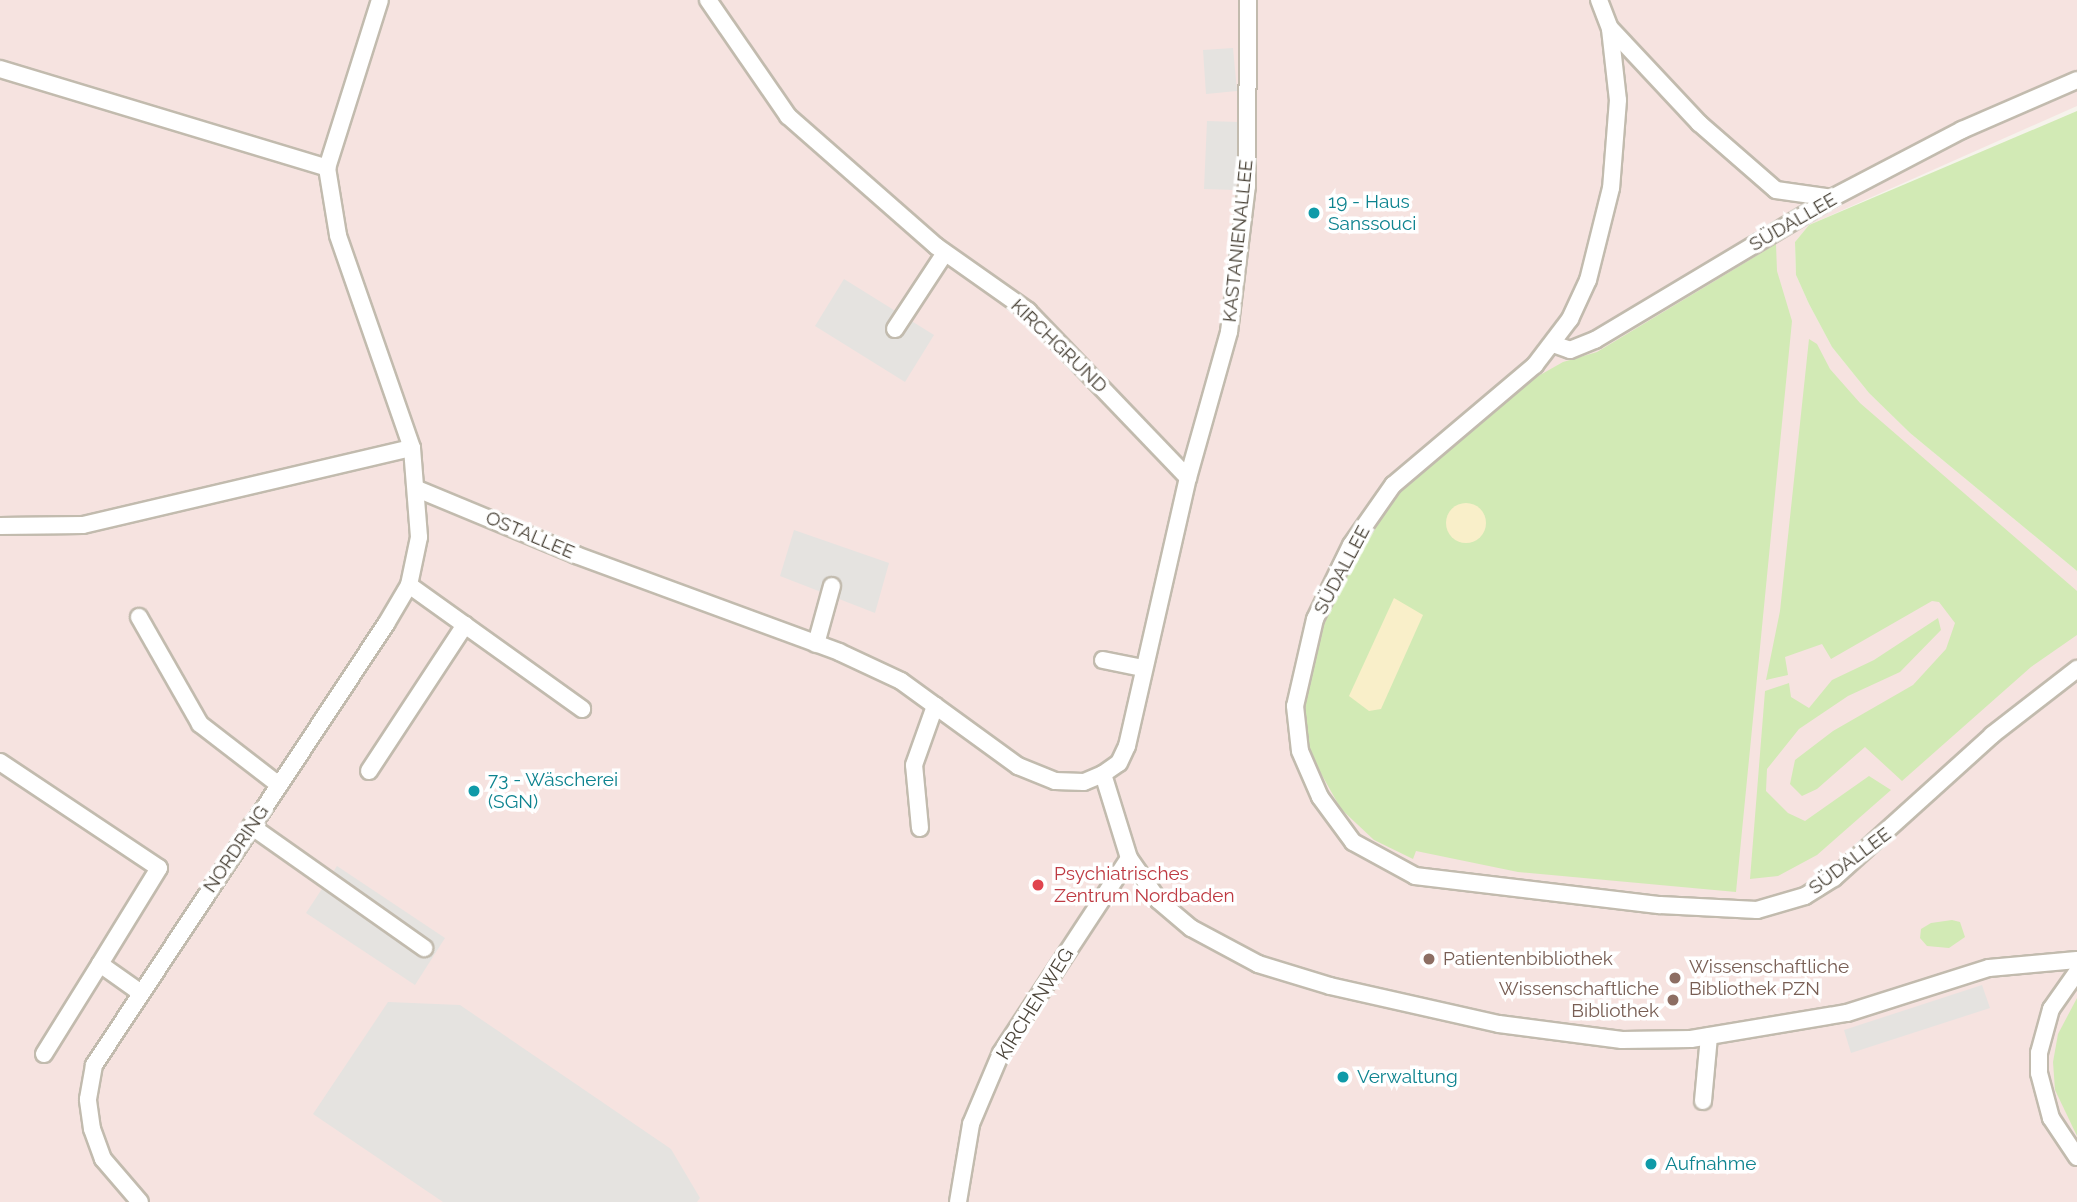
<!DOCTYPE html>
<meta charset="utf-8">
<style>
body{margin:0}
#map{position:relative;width:2077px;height:1202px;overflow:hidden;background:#f6f3ec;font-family:Raleway,sans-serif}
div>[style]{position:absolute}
.medical>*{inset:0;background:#f6e3e0}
.green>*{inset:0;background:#d2eab5}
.sand>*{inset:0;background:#f9efc9}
.round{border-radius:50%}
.parking>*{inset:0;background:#e5e3e0}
.roads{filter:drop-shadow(2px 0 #c2bbae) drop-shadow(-2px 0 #c2bbae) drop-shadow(0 2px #c2bbae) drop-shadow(0 -2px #c2bbae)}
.lane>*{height:16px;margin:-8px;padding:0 8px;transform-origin:8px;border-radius:8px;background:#fff}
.dots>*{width:19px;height:19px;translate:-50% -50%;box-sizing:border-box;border:4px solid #fff;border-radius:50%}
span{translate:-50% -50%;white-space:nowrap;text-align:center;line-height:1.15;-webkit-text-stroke:7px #fff;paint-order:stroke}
.culture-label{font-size:19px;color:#0d838f}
.left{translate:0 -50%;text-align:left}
.street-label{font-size:19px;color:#4b4439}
.health-label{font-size:19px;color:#be3a42}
.education-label{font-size:19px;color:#785e54}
.right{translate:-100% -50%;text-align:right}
</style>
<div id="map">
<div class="medical">
<i style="clip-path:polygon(0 0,2077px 0,2077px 106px,1809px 225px,1795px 242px,1796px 275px,1809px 304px,1832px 347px,1869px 393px,1910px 433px,2077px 571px,2077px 1202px,0 1202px)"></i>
</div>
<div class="green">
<i style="clip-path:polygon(2077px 111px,2077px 571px,1910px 433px,1869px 393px,1832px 347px,1809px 304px,1796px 275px,1795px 242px,1809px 225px)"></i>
<i style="clip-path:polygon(1776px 244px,1777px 271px,1792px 321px,1736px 892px,1518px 872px,1416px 851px,1413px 859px,1374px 840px,1341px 809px,1310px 754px,1304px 708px,1314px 647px,1355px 554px,1396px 495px,1533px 379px,1563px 362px,1597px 352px)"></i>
<i style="clip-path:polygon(1809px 339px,1817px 344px,1830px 369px,1860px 403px,2077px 591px,2077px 635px,2031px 667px,1902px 781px,1865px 747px,1817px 789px,1802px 796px,1790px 784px,1795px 760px,1833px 731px,1913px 685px,1946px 649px,1955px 623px,1939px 602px,1932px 601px,1831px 659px,1822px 644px,1785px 657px,1788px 675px,1766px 680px,1780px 611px)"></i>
<i style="clip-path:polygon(1938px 618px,1941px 630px,1900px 672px,1848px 696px,1799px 729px,1767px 769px,1766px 791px,1788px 813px,1805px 821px,1869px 776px,1891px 790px,1817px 855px,1778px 876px,1750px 879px,1765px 691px,1789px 683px,1791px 697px,1809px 708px,1832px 680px,1874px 660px)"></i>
<i style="clip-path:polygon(1952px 920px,1960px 922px,1965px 937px,1949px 948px,1927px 946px,1920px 938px,1921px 929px,1931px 923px)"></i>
<i style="clip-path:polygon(2077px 998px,2077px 1136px,2055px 1090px,2053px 1062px,2058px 1034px)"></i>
</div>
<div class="sand">
<i class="round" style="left:1446px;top:503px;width:40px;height:40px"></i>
<i style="clip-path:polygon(1394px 598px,1423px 615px,1381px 709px,1369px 711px,1349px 696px)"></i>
</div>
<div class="parking">
<i style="clip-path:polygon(1233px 48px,1237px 91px,1206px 94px,1203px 50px)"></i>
<i style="clip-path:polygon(1207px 121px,1239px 122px,1236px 190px,1204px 189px)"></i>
<i style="clip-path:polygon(844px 279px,934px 335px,905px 382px,815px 326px)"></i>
<i style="clip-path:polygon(794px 530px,889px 563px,875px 613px,780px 576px)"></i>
<i style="clip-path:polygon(337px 866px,445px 938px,415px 985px,306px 913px)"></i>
<i style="clip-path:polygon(1982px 985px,1990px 1008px,1851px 1053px,1844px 1030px)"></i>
<i style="clip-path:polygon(388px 1002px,460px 1005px,671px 1149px,700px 1198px,697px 1202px,443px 1202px,313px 1114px)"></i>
</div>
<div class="roads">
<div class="lane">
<i style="left:708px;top:0;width:141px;rotate:55.4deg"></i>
<i style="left:788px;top:116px;width:197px;rotate:41.3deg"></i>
<i style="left:936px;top:246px;width:113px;rotate:35.2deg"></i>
<i style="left:1028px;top:311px;width:231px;rotate:46.2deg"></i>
<i style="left:1599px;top:0;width:31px;rotate:69deg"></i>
<i style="left:1610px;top:29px;width:71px;rotate:83.6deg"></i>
<i style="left:1618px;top:100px;width:88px;rotate:94.5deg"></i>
<i style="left:1611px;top:188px;width:95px;rotate:104deg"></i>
<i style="left:1588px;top:280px;width:43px;rotate:114.8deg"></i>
<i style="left:1570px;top:319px;width:58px;rotate:127.3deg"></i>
<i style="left:1535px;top:365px;width:186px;rotate:139.8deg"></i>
<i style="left:1393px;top:485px;width:73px;rotate:125deg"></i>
<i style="left:1351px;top:545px;width:82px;rotate:115.9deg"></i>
<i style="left:1315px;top:619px;width:89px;rotate:102.9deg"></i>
<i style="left:1295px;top:706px;width:45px;rotate:83.7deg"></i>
<i style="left:1300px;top:751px;width:50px;rotate:66.5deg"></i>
<i style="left:1320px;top:797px;width:56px;rotate:53.7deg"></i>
<i style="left:1353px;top:842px;width:71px;rotate:28.7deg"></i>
<i style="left:1415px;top:876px;width:247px;rotate:6.8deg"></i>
<i style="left:1660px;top:905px;width:97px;rotate:3deg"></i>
<i style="left:1757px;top:910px;width:50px;rotate:-16.3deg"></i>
<i style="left:1805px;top:896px;width:34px;rotate:-32deg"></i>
<i style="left:1834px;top:878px;width:213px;rotate:-42.1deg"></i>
<i style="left:1992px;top:735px;width:108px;rotate:-37.8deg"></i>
<i style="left:1611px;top:29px;width:129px;rotate:46.9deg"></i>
<i style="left:1699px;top:123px;width:102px;rotate:41deg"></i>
<i style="left:1776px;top:190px;width:57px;rotate:8.1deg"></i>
<i style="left:0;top:69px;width:342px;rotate:16.8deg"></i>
<i style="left:895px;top:329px;width:91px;rotate:-56.7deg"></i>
<i style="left:1553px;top:344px;width:18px;rotate:19deg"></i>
<i style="left:1570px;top:350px;width:27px;rotate:-22deg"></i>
<i style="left:1595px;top:340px;width:276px;rotate:-30.9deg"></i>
<i style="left:1832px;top:198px;width:147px;rotate:-27.6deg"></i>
<i style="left:1962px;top:130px;width:125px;rotate:-23.5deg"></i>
<i style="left:417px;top:489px;width:172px;rotate:22.5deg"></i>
<i style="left:576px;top:555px;width:280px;rotate:20.2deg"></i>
<i style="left:839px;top:652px;width:68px;rotate:25.1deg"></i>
<i style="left:901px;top:681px;width:145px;rotate:36deg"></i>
<i style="left:1018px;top:766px;width:40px;rotate:22deg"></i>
<i style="left:1055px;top:781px;width:29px;rotate:2deg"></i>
<i style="left:1084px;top:782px;width:21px;rotate:-23deg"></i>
<i style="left:1103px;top:774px;width:19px;rotate:-35deg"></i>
<i style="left:1119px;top:763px;width:19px;rotate:-65deg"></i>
<i style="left:1127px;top:746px;width:275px;rotate:-77.2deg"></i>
<i style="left:1188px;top:478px;width:152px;rotate:-74.3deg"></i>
<i style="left:1229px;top:332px;width:147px;rotate:-83deg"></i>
<i style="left:1247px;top:186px;width:186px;rotate:-89.7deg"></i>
<i style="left:0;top:526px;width:83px;rotate:-0.7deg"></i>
<i style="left:83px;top:525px;width:338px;rotate:-13.2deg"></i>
<i style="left:409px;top:585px;width:213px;rotate:35.6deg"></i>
<i style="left:139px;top:617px;width:123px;rotate:60.3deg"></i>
<i style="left:200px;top:724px;width:100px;rotate:37.7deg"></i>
<i style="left:816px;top:644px;width:60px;rotate:-74.6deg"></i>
<i style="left:1103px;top:660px;width:41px;rotate:11.3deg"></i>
<i style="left:0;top:762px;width:191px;rotate:33.7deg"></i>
<i style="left:159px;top:868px;width:113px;rotate:121.6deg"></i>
<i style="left:100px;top:964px;width:50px;rotate:35.3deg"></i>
<i style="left:369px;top:771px;width:175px;rotate:-56.7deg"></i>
<i style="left:1103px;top:774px;width:88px;rotate:72.8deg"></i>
<i style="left:1129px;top:858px;width:52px;rotate:55.1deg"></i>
<i style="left:1159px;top:901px;width:42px;rotate:40.2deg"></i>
<i style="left:1191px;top:928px;width:76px;rotate:28.2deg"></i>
<i style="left:1258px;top:964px;width:75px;rotate:17deg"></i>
<i style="left:1330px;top:986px;width:173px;rotate:12.7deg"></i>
<i style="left:1499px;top:1024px;width:124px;rotate:7.4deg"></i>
<i style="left:1622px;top:1040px;width:69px;rotate:-0.8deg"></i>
<i style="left:1691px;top:1039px;width:158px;rotate:-9.5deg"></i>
<i style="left:1847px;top:1013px;width:149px;rotate:-17.6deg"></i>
<i style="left:1989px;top:968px;width:88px;rotate:-5.2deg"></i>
<i style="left:251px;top:826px;width:212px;rotate:35.2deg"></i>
<i style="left:920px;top:828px;width:63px;rotate:-95.4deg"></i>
<i style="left:914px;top:765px;width:63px;rotate:-70.4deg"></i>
<i style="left:2077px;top:972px;width:45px;rotate:125.1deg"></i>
<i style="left:2051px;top:1009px;width:46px;rotate:105.3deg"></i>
<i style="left:2039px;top:1053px;width:20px;rotate:90deg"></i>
<i style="left:2039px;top:1073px;width:47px;rotate:75.1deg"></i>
<i style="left:2051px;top:1118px;width:47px;rotate:56.3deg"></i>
<i style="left:44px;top:1054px;width:106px;rotate:-58.1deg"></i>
<i style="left:1703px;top:1101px;width:65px;rotate:-84.7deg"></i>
<i style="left:140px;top:1202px;width:57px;rotate:-130.7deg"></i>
<i style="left:103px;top:1159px;width:32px;rotate:-110deg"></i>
<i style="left:92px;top:1129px;width:30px;rotate:-98deg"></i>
<i style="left:88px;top:1099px;width:35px;rotate:-80deg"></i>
<i style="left:94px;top:1065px;width:529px;rotate:-56.49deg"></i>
<i style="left:386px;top:624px;width:45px;rotate:-59.5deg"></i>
<i style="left:409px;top:585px;width:49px;rotate:-78.2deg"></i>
<i style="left:419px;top:537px;width:89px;rotate:-94.5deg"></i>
<i style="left:412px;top:448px;width:225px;rotate:-109.2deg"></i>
<i style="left:338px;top:235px;width:68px;rotate:-99.3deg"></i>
<i style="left:327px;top:168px;width:176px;rotate:-72.5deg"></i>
<i style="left:958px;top:1202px;width:79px;rotate:-80.5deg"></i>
<i style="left:971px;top:1124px;width:77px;rotate:-67.1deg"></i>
<i style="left:1001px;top:1053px;width:233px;rotate:-56.7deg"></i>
</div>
</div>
<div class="dots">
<i style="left:1314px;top:213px;background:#0f9aa8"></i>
<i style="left:474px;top:791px;background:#0f9aa8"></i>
<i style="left:1038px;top:885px;background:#e0444e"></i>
<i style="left:1429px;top:959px;background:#8d6e63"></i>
<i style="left:1675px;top:978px;background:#8d6e63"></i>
<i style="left:1673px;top:1000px;background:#8d6e63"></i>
<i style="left:1343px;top:1077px;background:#0f9aa8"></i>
<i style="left:1651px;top:1164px;background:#0f9aa8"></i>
</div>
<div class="culture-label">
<span class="left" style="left:1328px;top:213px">19 - Haus<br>Sanssouci</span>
<span class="left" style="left:488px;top:791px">73 - Wäscherei<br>(SGN)</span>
<span class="left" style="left:1357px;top:1077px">Verwaltung</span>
<span class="left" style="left:1665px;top:1164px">Aufnahme</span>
</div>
<div class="street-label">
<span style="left:1793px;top:222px;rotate:-30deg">SÜDALLEE</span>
<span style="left:1238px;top:241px;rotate:-84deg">KASTANIENALLEE</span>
<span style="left:1059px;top:346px;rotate:44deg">KIRCHGRUND</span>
<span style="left:530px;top:535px;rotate:23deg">OSTALLEE</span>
<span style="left:1342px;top:570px;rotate:-62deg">SÜDALLEE</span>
<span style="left:236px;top:849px;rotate:-56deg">NORDRING</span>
<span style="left:1850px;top:861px;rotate:-37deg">SÜDALLEE</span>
<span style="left:1035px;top:1004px;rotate:-58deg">KIRCHENWEG</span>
</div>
<div class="health-label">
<span class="left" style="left:1054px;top:885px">Psychiatrisches<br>Zentrum Nordbaden</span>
</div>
<div class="education-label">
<span class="left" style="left:1443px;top:959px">Patientenbibliothek</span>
<span class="left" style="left:1689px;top:978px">Wissenschaftliche<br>Bibliothek PZN</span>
<span class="right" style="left:1659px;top:1000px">Wissenschaftliche<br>Bibliothek</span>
</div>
</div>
